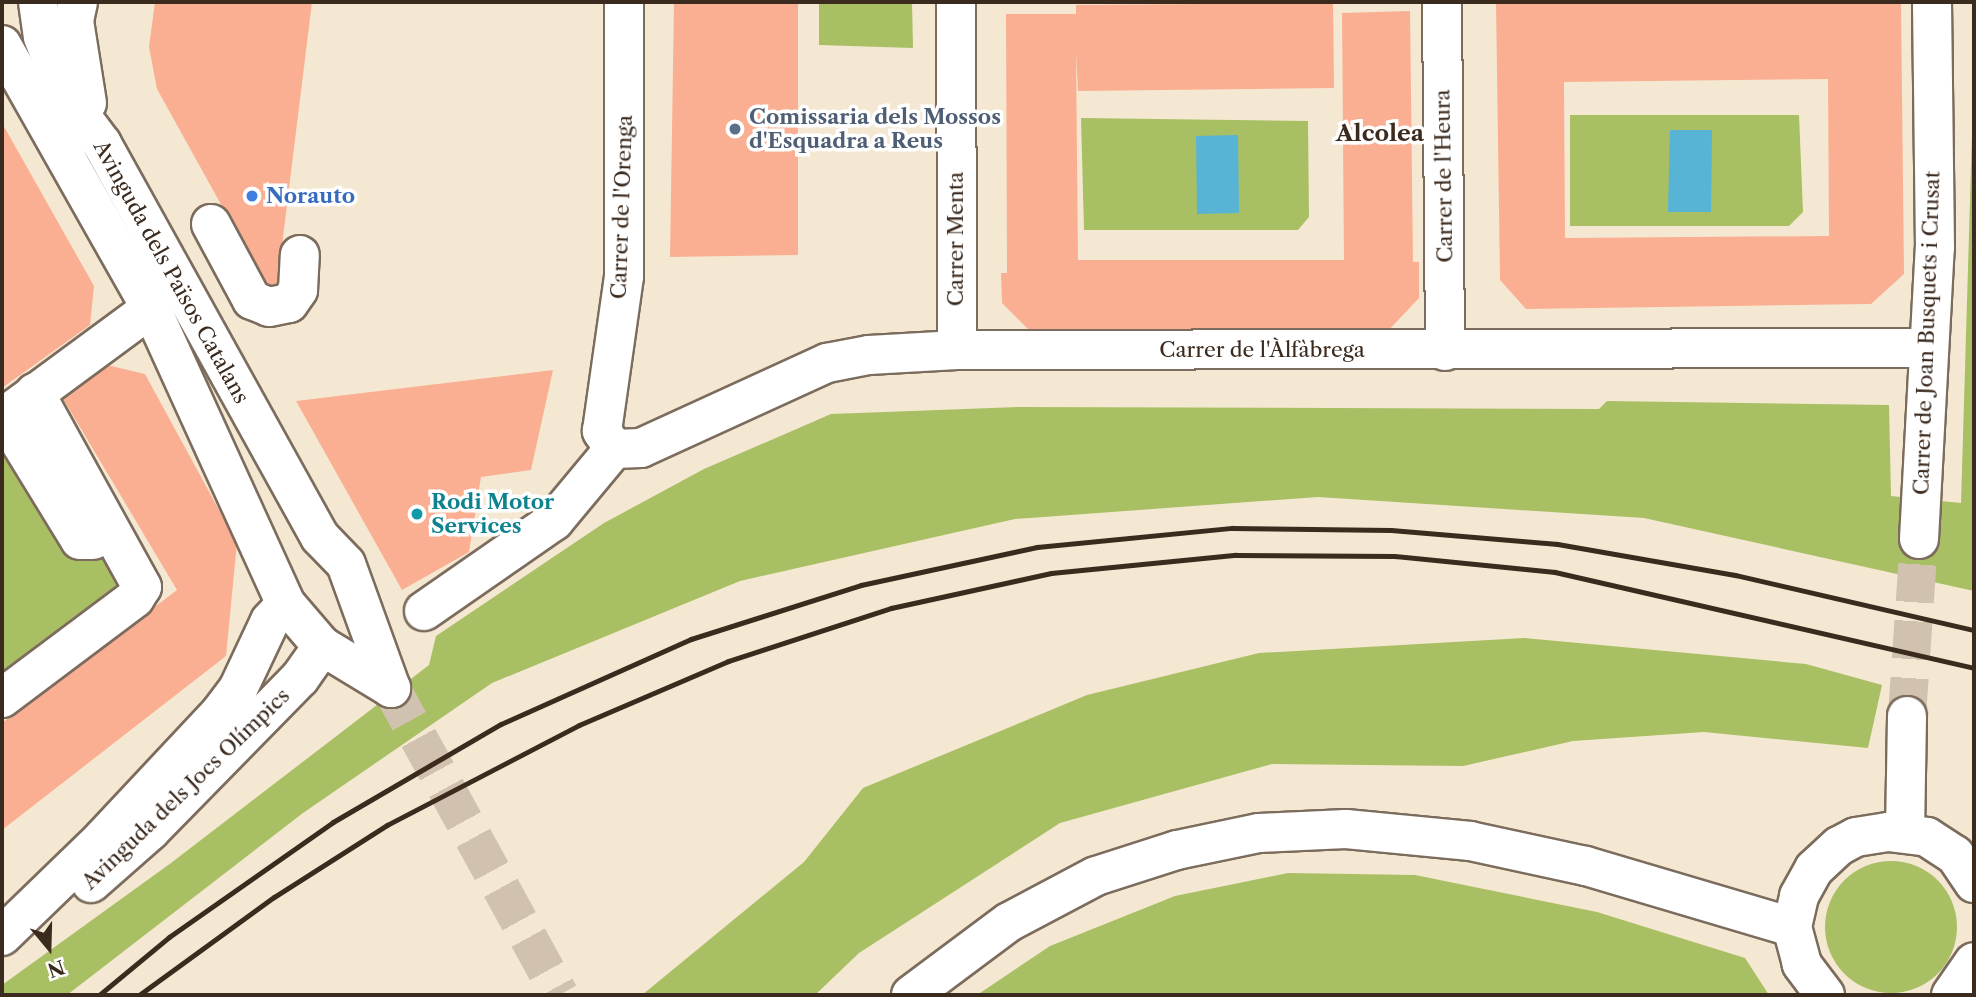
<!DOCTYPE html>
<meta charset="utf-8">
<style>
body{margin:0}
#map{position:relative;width:1976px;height:997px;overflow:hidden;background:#f5e8d2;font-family:"Libre Caslon Text",serif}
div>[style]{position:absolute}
.green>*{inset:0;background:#a9bf64}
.round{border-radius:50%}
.water>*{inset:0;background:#57b4d5}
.building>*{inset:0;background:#faaf92}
.minor-tunnel>*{height:38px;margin-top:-19px;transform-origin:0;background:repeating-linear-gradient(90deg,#d0c2ae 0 38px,transparent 0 57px)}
.major-tunnel>*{height:38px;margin-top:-19px;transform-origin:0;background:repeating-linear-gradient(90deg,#d0c2ae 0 38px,transparent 0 57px)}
.roads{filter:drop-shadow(2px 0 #7c6c5d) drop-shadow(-2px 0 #7c6c5d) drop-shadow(0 2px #7c6c5d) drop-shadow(0 -2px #7c6c5d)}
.minor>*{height:38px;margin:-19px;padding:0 19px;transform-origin:19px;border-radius:19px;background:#fff}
.major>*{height:38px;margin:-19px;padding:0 19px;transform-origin:19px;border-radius:19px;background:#fff}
.rail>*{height:5px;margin:-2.5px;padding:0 2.5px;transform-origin:2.5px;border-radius:2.5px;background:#3b2a1e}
.dots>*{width:19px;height:19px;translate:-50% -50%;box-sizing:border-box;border:4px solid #fff;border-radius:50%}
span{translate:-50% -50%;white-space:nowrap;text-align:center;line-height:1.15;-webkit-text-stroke:7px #fff;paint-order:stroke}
.service-label{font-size:21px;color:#4e5e75;font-weight:700}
.left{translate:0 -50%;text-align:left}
.street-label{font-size:21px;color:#3b2a1e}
.shop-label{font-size:21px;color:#366cbe;font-weight:700}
.culture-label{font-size:21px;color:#0d838f;font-weight:700}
.neighbourhood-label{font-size:23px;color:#3b2a1e;font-weight:700}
.frame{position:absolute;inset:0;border:4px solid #3b2a1e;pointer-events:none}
.north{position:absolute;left:14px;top:913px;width:70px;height:70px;-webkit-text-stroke:5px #fff;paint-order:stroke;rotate:161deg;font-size:19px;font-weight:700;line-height:28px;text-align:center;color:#3b2a1e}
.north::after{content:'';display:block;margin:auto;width:24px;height:32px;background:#3b2a1e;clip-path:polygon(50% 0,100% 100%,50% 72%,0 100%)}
</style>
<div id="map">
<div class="green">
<i style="clip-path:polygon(819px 2px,912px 2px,913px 48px,819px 45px)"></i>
<i style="clip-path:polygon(1974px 66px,1974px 591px,1644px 518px,1318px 497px,1015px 519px,740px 581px,492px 683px,303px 813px,67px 995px,2px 995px,2px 985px,171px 863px,429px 665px,436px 636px,604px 523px,704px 469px,831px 414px,1019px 407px,1599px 409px,1607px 401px,1889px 405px,1891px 496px,1961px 503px)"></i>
<i style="clip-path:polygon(1570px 115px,1799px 115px,1803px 212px,1789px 226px,1570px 226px)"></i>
<i style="clip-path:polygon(1081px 118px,1308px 121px,1309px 217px,1298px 230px,1084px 230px)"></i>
<i style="clip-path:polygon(2px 447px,129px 586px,2px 677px)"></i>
<i style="clip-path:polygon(1524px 638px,1806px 664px,1882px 685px,1868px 748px,1704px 732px,1573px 741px,1463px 766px,1272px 764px,1060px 823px,859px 953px,815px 995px,642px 995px,804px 862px,863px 788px,1087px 695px,1259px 653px)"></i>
<i class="round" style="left:1825px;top:861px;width:132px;height:132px"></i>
<i style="clip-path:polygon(1288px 873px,1415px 875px,1597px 912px,1745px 958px,1769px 995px,977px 995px,1050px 946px,1175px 896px)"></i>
</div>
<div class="water">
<i style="clip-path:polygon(1670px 130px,1712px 130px,1711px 212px,1668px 212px)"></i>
<i style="clip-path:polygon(1238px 135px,1239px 213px,1197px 214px,1196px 136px)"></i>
</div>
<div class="building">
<i style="clip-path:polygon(155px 2px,312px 2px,275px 302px,157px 89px,149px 47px)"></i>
<i style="clip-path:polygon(674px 2px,798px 4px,798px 255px,670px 257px)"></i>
<i style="clip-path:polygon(evenodd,1496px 2px,1901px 2px,1904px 274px,1871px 304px,1526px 309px,1500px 280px,1496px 2px,1828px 79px,1829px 236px,1565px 238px,1564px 82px,1828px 79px)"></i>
<i style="clip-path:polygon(1333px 3px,1334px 88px,1078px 91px,1076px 53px,1078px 260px,1344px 260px,1342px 13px,1410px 11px,1413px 262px,1419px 262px,1419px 298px,1386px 333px,1313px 329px,1033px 334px,1002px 303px,1001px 273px,1007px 273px,1006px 14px,1076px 14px,1076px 5px)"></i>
<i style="clip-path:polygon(2px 123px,94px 286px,90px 325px,2px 388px)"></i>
<i style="clip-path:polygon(107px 365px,145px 374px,237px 543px,226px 656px,2px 830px,2px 723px,177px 590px,62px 397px)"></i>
<i style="clip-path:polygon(553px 370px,531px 470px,481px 477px,469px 552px,402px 590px,296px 401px)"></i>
</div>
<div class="minor-tunnel">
<i style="left:1907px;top:716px;width:177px;rotate:-86.1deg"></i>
</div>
<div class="major-tunnel">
<i style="left:391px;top:688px;width:350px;rotate:61.2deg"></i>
</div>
<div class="roads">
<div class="minor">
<i style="left:956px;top:2px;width:348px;rotate:89.8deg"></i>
<i style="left:1442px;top:2px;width:349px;rotate:89.5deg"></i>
<i style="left:211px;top:224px;width:86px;rotate:61.7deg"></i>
<i style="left:252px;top:300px;width:18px;rotate:22deg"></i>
<i style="left:269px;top:307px;width:20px;rotate:-11deg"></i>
<i style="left:289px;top:303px;width:16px;rotate:-55deg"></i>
<i style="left:298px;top:290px;width:35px;rotate:-87deg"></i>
<i style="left:4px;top:416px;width:145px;rotate:58.5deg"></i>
<i style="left:80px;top:540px;width:13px"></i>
<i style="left:2px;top:418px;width:185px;rotate:-36.4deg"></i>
<i style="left:614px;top:449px;width:27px;rotate:-2deg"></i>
<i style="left:641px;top:448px;width:205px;rotate:-24.6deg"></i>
<i style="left:827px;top:363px;width:43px;rotate:-10.8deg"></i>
<i style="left:869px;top:355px;width:88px;rotate:-3.3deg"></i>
<i style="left:957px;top:350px;width:972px;rotate:-0.12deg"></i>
<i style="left:614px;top:449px;width:22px;rotate:-124deg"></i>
<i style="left:602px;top:431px;width:157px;rotate:-81.9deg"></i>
<i style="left:624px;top:276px;width:274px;rotate:-90deg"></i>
<i style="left:1919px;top:539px;width:291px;rotate:-86.9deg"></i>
<i style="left:1935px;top:248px;width:246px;rotate:-90.7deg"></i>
<i style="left:424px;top:611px;width:158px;rotate:-34.7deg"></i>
<i style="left:554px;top:521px;width:94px;rotate:-50.2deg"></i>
<i style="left:2px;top:698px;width:166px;rotate:-36.9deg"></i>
<i style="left:135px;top:598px;width:13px;rotate:-58deg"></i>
<i style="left:142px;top:587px;width:222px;rotate:-118.9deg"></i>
<i style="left:1905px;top:832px;width:116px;rotate:-89deg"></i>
<i style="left:91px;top:883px;width:79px;rotate:-41.4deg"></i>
<i style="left:150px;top:831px;width:214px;rotate:-45.6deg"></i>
<i style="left:300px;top:678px;width:39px;rotate:-55deg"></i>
<i style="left:2px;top:936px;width:139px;rotate:-44.1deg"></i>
<i style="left:102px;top:839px;width:173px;rotate:-46.9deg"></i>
<i style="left:220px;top:713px;width:30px;rotate:-53deg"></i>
<i style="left:238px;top:689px;width:75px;rotate:-64.8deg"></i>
<i style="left:270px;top:621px;width:23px;rotate:-47deg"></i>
<i style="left:911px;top:995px;width:122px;rotate:-36.7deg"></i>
<i style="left:1009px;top:922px;width:98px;rotate:-27.9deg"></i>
<i style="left:1096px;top:876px;width:85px;rotate:-17.8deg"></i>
<i style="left:1177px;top:850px;width:84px;rotate:-11.7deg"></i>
<i style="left:1259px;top:833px;width:87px;rotate:-2.6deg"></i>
<i style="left:1346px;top:829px;width:125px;rotate:5.5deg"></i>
<i style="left:1470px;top:841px;width:119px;rotate:12.2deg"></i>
<i style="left:1586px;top:866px;width:215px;rotate:16.5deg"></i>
<i style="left:1825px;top:995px;width:39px;rotate:-127deg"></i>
<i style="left:1802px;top:964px;width:38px;rotate:-105deg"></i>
<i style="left:1792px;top:927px;width:32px;rotate:-77deg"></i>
<i style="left:1799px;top:896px;width:31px;rotate:-61deg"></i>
<i style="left:1814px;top:869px;width:34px;rotate:-43deg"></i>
<i style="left:1839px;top:846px;width:19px;rotate:-28deg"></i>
<i style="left:1856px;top:837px;width:32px;rotate:-9deg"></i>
<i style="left:1888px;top:832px;width:39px;rotate:7deg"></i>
<i style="left:1927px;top:837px;width:33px;rotate:33deg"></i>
<i style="left:1955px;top:855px;width:34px;rotate:56deg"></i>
<i style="left:1951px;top:995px;width:40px;rotate:-55.1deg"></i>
</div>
<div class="major">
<i style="left:38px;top:2px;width:35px;rotate:82deg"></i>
<i style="left:43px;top:37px;width:63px;rotate:68.7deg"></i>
<i style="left:66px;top:96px;width:60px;rotate:53.1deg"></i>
<i style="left:102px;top:144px;width:449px;rotate:61deg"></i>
<i style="left:320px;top:537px;width:37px;rotate:46deg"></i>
<i style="left:346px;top:564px;width:132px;rotate:70.1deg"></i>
<i style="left:78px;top:2px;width:19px;rotate:102deg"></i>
<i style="left:74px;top:21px;width:83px;rotate:81deg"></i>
<i style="left:2px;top:45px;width:302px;rotate:60.5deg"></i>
<i style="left:151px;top:308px;width:325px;rotate:65.5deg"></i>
<i style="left:286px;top:604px;width:55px;rotate:49.4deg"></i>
<i style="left:322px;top:646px;width:81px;rotate:31.3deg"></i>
</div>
</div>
<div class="rail">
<i style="left:99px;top:995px;width:91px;rotate:-39.6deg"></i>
<i style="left:169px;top:937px;width:200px;rotate:-35deg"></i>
<i style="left:333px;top:822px;width:194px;rotate:-30.3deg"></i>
<i style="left:501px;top:724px;width:208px;rotate:-24.1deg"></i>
<i style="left:691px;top:639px;width:178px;rotate:-17.6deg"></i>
<i style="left:861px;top:585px;width:180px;rotate:-12.2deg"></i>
<i style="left:1037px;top:547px;width:196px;rotate:-5.6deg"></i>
<i style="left:1232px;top:528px;width:159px;rotate:0.7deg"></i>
<i style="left:1391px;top:530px;width:167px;rotate:4.8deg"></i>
<i style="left:1557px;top:544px;width:181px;rotate:9.9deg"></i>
<i style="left:1735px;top:575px;width:245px;rotate:13deg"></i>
<i style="left:139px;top:995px;width:167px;rotate:-36deg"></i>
<i style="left:274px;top:897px;width:134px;rotate:-32.5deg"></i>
<i style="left:387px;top:825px;width:216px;rotate:-27.5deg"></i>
<i style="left:579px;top:725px;width:162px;rotate:-23.2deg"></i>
<i style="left:728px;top:661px;width:171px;rotate:-18deg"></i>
<i style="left:891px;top:608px;width:164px;rotate:-12.3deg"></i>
<i style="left:1051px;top:573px;width:186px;rotate:-5.6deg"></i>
<i style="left:1236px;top:555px;width:158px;rotate:0.4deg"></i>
<i style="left:1394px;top:556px;width:162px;rotate:5.7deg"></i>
<i style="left:1555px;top:572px;width:430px;rotate:12.9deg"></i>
</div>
<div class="dots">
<i style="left:735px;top:129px;background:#5c6f8a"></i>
<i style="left:252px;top:196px;background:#3f7fe0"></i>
<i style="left:417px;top:514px;background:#0f9aa8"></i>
</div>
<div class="service-label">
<span class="left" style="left:749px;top:129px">Comissaria dels Mossos<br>d'Esquadra a Reus</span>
</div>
<div class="street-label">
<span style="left:1444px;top:176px;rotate:-91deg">Carrer de l'Heura</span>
<span style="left:622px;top:207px;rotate:-88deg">Carrer de l'Orenga</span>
<span style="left:956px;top:239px;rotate:-90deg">Carrer Menta</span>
<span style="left:171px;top:272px;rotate:61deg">Avinguda dels Països Catalans</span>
<span style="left:1927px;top:333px;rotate:-88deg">Carrer de Joan Busquets i Crusat</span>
<span style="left:1262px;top:350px">Carrer de l'Àlfàbrega</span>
<span style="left:186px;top:789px;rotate:-44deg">Avinguda dels Jocs Olímpics</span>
</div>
<div class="shop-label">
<span class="left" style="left:266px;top:196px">Norauto</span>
</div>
<div class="culture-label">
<span class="left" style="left:431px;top:514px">Rodi Motor<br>Services</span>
</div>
<div class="neighbourhood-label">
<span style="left:1380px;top:133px">Alcolea</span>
</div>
<div class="frame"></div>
<div class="north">N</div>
</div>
